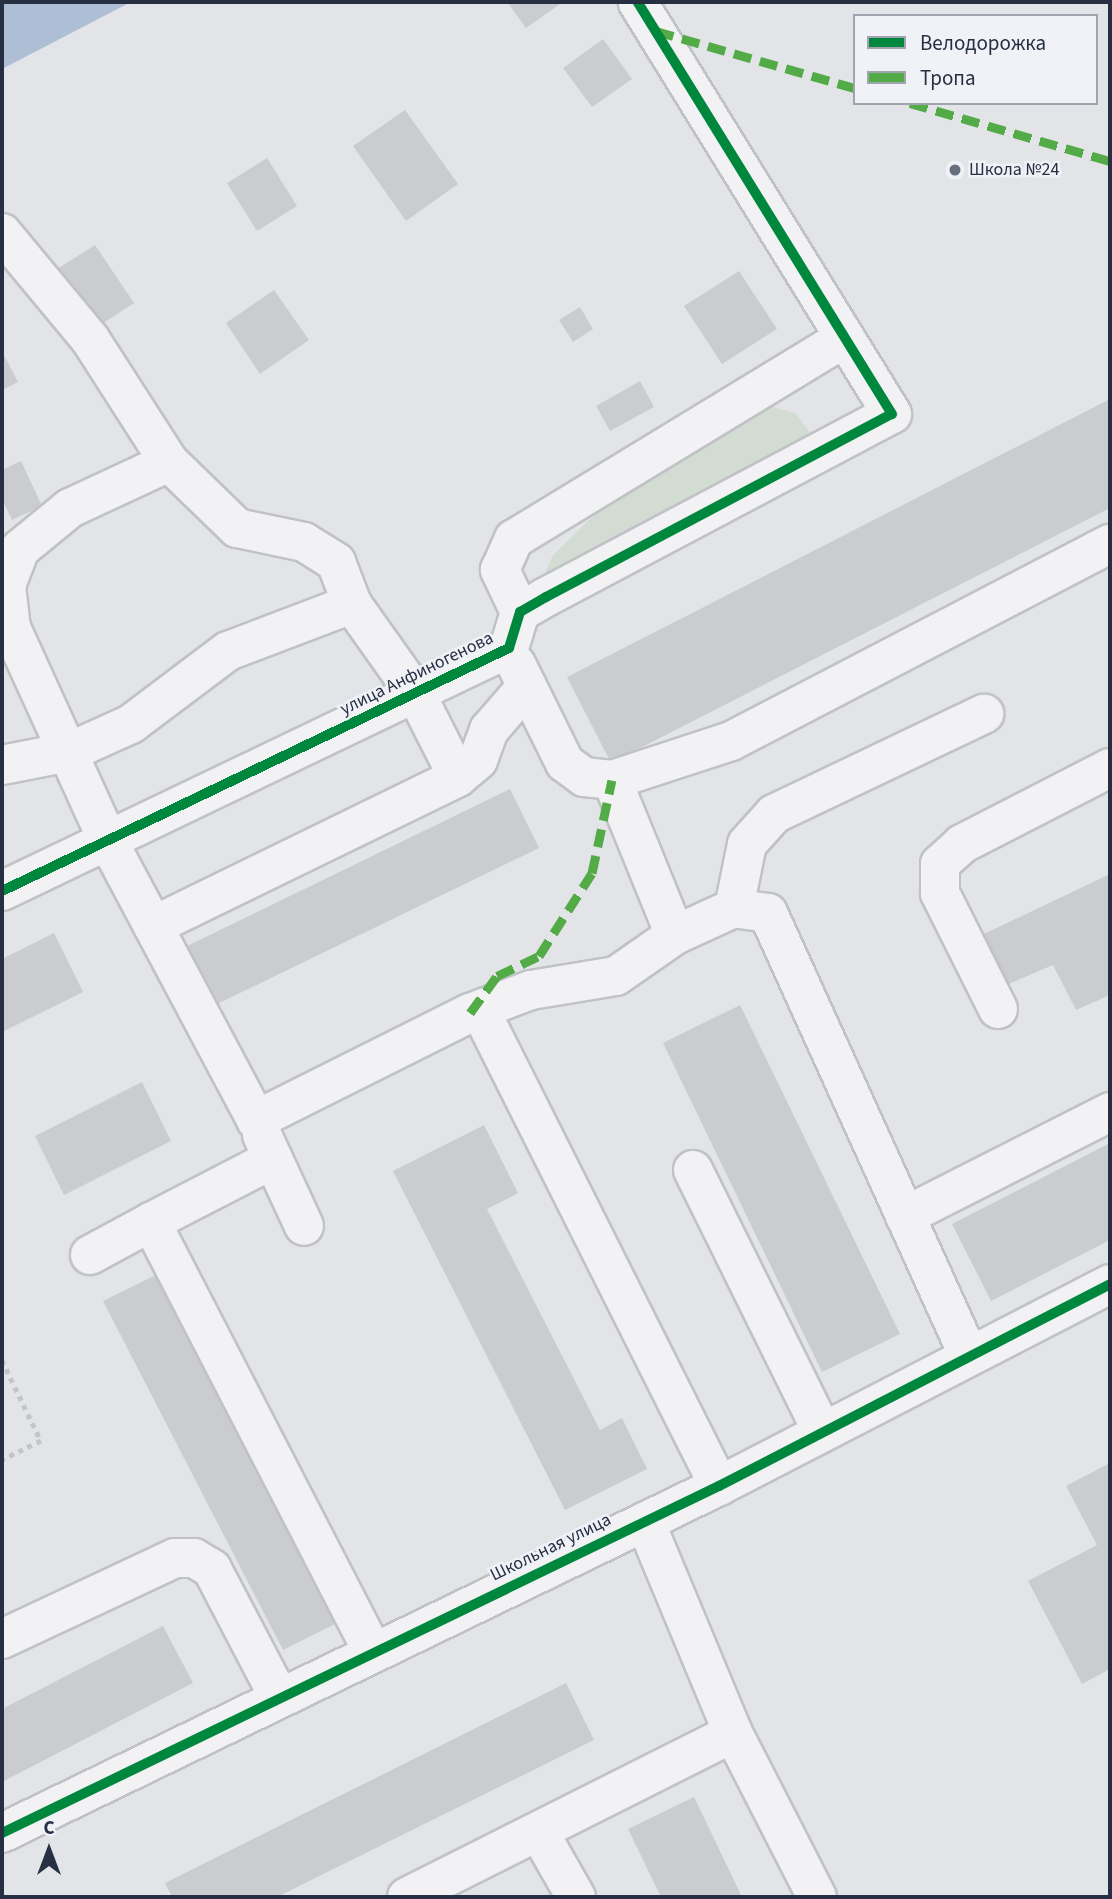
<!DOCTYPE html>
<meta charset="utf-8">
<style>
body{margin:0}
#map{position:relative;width:1112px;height:1899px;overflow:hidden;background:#e2e4e8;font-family:"Source Sans 3",sans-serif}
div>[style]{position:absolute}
.green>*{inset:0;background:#d2dcd2}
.water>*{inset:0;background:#aebed5}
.building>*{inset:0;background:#cbccd0}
.path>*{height:4.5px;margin-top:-2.25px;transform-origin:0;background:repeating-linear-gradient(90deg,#c4c5cb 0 5px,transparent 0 10px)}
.roads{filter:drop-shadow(2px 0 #c0c2c6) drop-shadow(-2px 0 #c0c2c6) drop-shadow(0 2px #c0c2c6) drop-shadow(0 -2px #c0c2c6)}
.minor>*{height:38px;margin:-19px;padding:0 19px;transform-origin:19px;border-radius:19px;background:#f2f2f4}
.quiet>*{height:9px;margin-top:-4.5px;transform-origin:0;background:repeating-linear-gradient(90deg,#53ab47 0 18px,transparent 0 27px)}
.cycleway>*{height:10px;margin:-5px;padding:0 5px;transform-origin:5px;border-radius:5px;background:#00873e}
.dots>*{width:19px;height:19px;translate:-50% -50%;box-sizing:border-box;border:4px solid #f0f2f7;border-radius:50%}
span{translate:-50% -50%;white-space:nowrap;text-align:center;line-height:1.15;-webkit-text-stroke:5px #f0f2f7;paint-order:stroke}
.poi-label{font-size:18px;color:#272f43}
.left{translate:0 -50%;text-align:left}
.street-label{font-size:18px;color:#272f43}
.frame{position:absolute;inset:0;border:4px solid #272f43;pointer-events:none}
.legend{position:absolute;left:853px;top:14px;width:245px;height:91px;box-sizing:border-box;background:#f0f2f7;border:2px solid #a0a4af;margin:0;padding:9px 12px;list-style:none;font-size:21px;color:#272f43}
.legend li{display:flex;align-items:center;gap:14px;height:35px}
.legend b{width:35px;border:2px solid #a0a4af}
.north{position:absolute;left:14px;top:1815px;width:70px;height:70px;-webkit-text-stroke:5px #f0f2f7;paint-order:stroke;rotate:0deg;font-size:19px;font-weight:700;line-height:28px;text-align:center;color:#272f43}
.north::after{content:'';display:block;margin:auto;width:24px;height:32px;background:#272f43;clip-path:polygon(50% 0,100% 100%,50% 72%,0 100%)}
</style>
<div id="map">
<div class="green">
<i style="clip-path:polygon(769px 406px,795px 413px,818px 443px,557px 598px,544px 575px,553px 555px,642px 469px)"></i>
</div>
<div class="water">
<i style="clip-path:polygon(2px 2px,131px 2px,2px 69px)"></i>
</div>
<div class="building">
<i style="clip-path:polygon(507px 2px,563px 2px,526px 28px)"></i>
<i style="clip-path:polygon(603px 39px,632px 79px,592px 107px,563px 68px)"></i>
<i style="clip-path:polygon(405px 110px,458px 184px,406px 221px,353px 146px)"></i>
<i style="clip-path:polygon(267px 158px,297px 206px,257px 231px,227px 183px)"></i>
<i style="clip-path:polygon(95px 245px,134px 303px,94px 329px,54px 271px)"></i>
<i style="clip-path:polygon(739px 271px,777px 329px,722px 364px,684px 306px)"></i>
<i style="clip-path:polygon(274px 290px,309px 340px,260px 374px,226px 323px)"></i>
<i style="clip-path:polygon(580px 307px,593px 329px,573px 342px,559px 320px)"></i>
<i style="clip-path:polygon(2px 351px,18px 382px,2px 390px)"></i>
<i style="clip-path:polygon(640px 381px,654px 407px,610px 431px,596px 406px)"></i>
<i style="clip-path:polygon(1110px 399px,1110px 508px,611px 763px,567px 677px)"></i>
<i style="clip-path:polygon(21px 461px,42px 506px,12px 520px,2px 499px,2px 470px)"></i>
<i style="clip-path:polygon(510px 789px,539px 848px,209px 1008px,181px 949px)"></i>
<i style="clip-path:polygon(1110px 874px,1110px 995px,1076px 1010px,1053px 965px,1006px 985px,982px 935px)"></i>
<i style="clip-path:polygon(54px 933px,83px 992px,2px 1032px,2px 959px)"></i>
<i style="clip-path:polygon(740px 1005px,900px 1334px,822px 1372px,663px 1043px)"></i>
<i style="clip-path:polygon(142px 1082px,171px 1141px,64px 1195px,35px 1136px)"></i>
<i style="clip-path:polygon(484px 1125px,518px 1193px,487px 1209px,600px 1430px,622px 1418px,647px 1469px,565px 1510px,393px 1171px)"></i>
<i style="clip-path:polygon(1110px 1143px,1110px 1240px,991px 1301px,952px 1224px)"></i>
<i style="clip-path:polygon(162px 1272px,341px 1621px,283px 1650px,103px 1301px)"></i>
<i style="clip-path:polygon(1110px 1463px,1110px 1669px,1082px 1684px,1028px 1581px,1097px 1545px,1066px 1486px)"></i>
<i style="clip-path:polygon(163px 1626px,193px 1683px,2px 1782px,2px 1709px)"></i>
<i style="clip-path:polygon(566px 1683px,594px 1740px,277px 1897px,172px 1897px,165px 1883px)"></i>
<i style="clip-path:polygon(694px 1797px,742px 1897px,661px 1897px,628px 1829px)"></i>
</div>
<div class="path">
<i style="left:2px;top:1360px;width:90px;rotate:64.3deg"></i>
<i style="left:41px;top:1441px;width:43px;rotate:154deg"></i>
</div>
<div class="roads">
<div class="minor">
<i style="left:2px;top:233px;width:138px;rotate:50.3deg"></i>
<i style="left:90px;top:339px;width:146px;rotate:57.3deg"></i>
<i style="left:169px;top:462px;width:109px;rotate:155.1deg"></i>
<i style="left:70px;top:508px;width:65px;rotate:140.6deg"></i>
<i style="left:20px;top:549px;width:40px;rotate:111deg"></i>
<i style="left:6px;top:586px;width:42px;rotate:83.2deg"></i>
<i style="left:11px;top:628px;width:236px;rotate:65.5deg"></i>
<i style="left:109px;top:843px;width:314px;rotate:62deg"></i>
<i style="left:256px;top:1120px;width:239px;rotate:-26.6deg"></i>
<i style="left:470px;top:1013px;width:65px;rotate:-20.7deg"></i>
<i style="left:531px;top:990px;width:86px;rotate:-9.4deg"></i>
<i style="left:616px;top:976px;width:72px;rotate:-34.8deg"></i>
<i style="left:169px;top:462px;width:95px;rotate:44.1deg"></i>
<i style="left:237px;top:528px;width:68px;rotate:11.8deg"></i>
<i style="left:304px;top:542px;width:38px;rotate:32deg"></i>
<i style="left:336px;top:562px;width:45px;rotate:69.1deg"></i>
<i style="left:352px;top:604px;width:110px;rotate:54.6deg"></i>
<i style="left:416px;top:694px;width:93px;rotate:63.2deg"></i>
<i style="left:520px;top:612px;width:47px;rotate:-115.5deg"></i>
<i style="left:500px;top:570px;width:34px;rotate:-66deg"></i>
<i style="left:514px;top:539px;width:387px;rotate:-31.3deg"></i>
<i style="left:516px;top:664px;width:110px;rotate:63.7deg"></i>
<i style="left:565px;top:763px;width:24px;rotate:36deg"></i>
<i style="left:584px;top:777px;width:28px;rotate:6deg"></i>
<i style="left:2px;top:765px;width:68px;rotate:-11deg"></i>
<i style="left:69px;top:752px;width:68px;rotate:-24.3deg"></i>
<i style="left:131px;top:724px;width:121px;rotate:-37deg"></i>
<i style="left:228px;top:651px;width:133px;rotate:-20.8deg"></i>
<i style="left:2px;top:891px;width:562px;rotate:-25.61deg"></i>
<i style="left:509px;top:648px;width:38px;rotate:-73deg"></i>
<i style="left:520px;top:612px;width:30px;rotate:-30deg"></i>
<i style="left:546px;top:597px;width:391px;rotate:-27.9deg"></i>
<i style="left:892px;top:414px;width:484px;rotate:-121.7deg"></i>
<i style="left:734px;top:908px;width:65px;rotate:-78.5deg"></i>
<i style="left:747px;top:844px;width:40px;rotate:-48deg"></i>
<i style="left:774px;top:814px;width:233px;rotate:-25.5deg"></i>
<i style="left:153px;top:926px;width:339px;rotate:-26deg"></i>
<i style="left:458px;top:777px;width:26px;rotate:-40deg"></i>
<i style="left:478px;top:760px;width:32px;rotate:-70deg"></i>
<i style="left:489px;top:730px;width:58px;rotate:-49.2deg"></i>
<i style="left:998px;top:1009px;width:130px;rotate:-116.6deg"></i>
<i style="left:940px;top:893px;width:29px;rotate:-90deg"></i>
<i style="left:940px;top:864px;width:30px;rotate:-42deg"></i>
<i style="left:962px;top:844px;width:166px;rotate:-27.2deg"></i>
<i style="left:480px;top:1010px;width:533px;rotate:63.34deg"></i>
<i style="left:262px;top:1135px;width:100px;rotate:65.2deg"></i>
<i style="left:273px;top:1159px;width:137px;rotate:152.7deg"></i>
<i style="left:151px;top:1222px;width:485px;rotate:62.7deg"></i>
<i style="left:693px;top:1170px;width:291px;rotate:63.7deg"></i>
<i style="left:905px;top:1216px;width:230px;rotate:-26.9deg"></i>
<i style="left:90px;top:1255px;width:69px;rotate:-28.4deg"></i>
<i style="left:968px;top:1354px;width:484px;rotate:-114.4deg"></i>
<i style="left:768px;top:913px;width:34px;rotate:-172deg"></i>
<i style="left:734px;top:908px;width:65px;rotate:155.4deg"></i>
<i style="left:675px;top:935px;width:167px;rotate:-112.1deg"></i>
<i style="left:612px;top:780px;width:125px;rotate:-18.1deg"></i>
<i style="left:731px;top:741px;width:427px;rotate:-27.5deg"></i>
<i style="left:2px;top:1639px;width:191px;rotate:-25.1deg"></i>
<i style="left:175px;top:1558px;width:19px"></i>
<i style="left:194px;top:1558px;width:21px;rotate:31deg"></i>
<i style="left:212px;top:1569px;width:144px;rotate:62.4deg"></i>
<i style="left:733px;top:1733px;width:184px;rotate:62.9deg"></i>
<i style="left:2px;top:1833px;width:797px;rotate:-25.83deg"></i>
<i style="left:719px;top:1486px;width:440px;rotate:-27.3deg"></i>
<i style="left:540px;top:1834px;width:73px;rotate:60.3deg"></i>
<i style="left:407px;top:1897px;width:365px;rotate:-26.7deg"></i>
<i style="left:733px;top:1733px;width:229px;rotate:-112.6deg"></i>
</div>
</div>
<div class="quiet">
<i style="left:656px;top:31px;width:207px;rotate:16deg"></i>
<i style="left:910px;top:103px;width:208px;rotate:16.2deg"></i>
<i style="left:470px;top:1013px;width:46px;rotate:-53.9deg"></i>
<i style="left:497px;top:976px;width:47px;rotate:-25.5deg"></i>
<i style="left:539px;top:956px;width:98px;rotate:-57.4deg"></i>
<i style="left:592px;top:873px;width:95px;rotate:-77.9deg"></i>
</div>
<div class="cycleway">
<i style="left:2px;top:891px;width:562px;rotate:-25.61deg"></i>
<i style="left:509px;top:648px;width:38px;rotate:-73deg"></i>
<i style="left:520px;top:612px;width:30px;rotate:-30deg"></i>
<i style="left:546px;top:597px;width:391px;rotate:-27.9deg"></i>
<i style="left:892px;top:414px;width:484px;rotate:-121.7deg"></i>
<i style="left:2px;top:1833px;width:797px;rotate:-25.83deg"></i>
<i style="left:719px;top:1486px;width:440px;rotate:-27.3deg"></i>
</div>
<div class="dots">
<i style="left:955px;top:170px;background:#686e7d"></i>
</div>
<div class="poi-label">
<span class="left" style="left:969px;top:170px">Школа №24</span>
</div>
<div class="street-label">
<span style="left:417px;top:674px;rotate:-26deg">улица Анфиногенова</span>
<span style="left:551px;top:1548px;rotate:-26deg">Школьная улица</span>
</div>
<div class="frame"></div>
<ul class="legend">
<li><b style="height:9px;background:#00873e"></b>Велодорожка</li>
<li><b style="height:9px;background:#53ab47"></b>Тропа</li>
</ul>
<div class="north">С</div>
</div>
